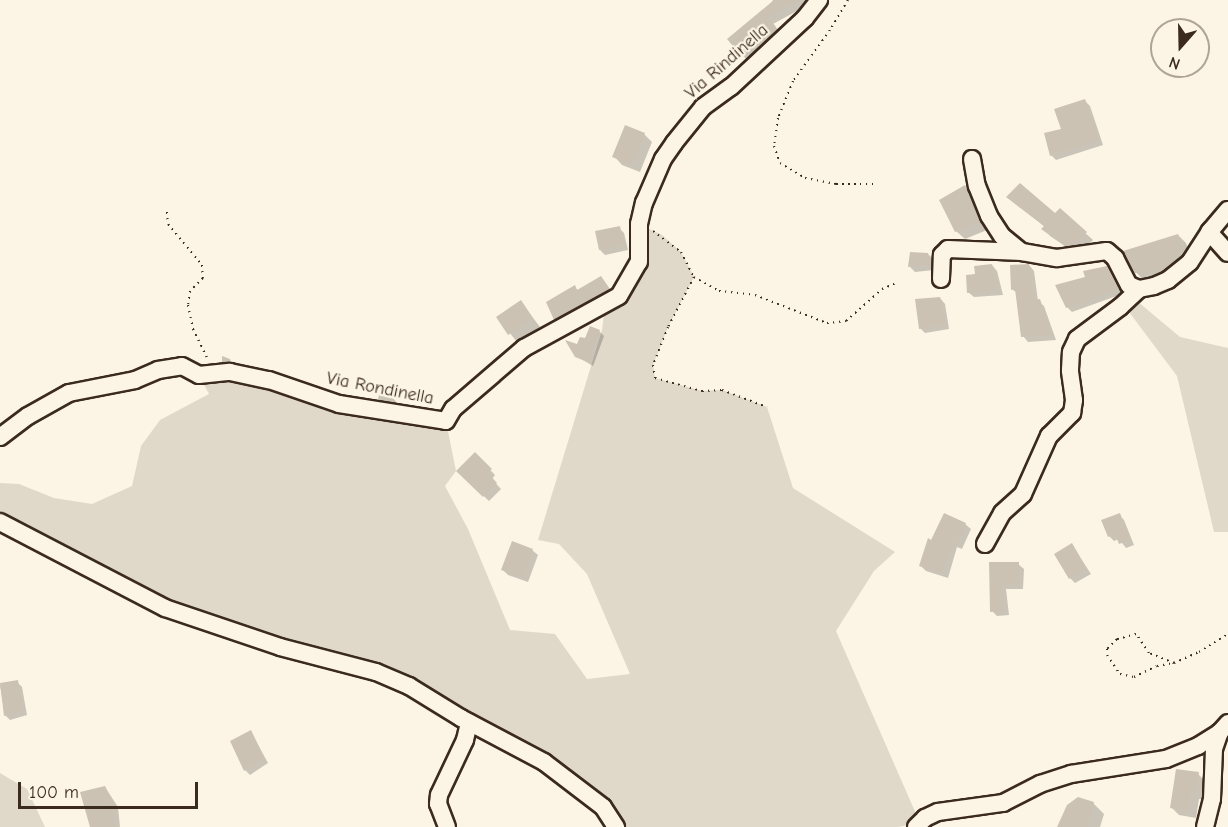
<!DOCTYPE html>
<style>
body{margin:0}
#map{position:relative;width:1228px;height:827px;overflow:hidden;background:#fcf5e5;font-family:"Comic Neue",sans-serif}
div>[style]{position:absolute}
.green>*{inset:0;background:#e0d8c8}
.shadow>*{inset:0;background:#0003}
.building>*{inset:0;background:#ccc2b3}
.path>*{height:2px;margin-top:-1px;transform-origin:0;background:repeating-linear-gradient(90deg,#3b2a1e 0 1.5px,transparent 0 6px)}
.roads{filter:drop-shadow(2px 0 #3b2a1e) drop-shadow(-2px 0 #3b2a1e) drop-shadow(0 2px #3b2a1e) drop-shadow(0 -2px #3b2a1e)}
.minor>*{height:16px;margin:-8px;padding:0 8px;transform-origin:8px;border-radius:8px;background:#fcf5e5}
span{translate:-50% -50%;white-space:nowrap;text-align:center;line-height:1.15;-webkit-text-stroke:4.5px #fcf5e5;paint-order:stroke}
.street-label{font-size:18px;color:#3b2a1e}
.north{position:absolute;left:1150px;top:18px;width:60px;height:60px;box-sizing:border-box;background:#fcf5e5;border:2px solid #afa495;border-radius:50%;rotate:200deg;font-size:16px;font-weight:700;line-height:24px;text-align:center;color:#3b2a1e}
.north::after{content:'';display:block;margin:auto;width:21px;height:27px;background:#3b2a1e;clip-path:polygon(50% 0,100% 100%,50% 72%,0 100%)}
.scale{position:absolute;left:18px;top:782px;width:180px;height:27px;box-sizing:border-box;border:3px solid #3b2a1e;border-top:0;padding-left:8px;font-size:18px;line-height:21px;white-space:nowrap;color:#3b2a1e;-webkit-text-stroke:4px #fcf5e5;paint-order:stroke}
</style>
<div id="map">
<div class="green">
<i style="clip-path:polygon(639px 224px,662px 235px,681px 252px,694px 277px,668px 327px,653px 365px,655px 378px,702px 391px,722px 390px,767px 407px,793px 488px,895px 552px,874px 571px,836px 631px,920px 823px,898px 827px,616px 827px,603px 807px,409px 686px,165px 608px,0 522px,0 483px,19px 484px,54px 498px,92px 504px,132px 486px,141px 446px,160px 420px,209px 394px,199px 375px,230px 372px,446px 421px,456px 471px,445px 486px,468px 529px,510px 630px,555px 634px,587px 679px,630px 674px,587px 574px,559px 544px,538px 540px,602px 330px,605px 306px,630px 281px)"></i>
<i style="clip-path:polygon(1131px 296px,1180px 337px,1228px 348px,1228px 532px,1214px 532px,1177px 376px,1123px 304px)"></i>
<i style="clip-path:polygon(0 773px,27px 789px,45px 827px,0 827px)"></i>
</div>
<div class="shadow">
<i style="clip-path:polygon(773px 0,817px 0,773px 24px,782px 34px,749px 61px,742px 55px)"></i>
<i style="clip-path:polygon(1085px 101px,1090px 106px,1103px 145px,1056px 160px,1051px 155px,1063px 130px)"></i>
<i style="clip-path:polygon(644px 134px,652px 142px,640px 172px,622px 165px,614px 156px)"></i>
<i style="clip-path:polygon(965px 187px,973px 195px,987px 230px,965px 239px,956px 231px)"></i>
<i style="clip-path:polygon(1008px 197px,1055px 215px,1060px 210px,1093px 240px,1082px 251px,1074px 252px,1050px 236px,1044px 229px,1045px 227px)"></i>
<i style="clip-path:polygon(619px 228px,624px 233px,628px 250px,605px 255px,600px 250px)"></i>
<i style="clip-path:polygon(1178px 235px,1186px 243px,1191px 258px,1175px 274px,1144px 281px,1136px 272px)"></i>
<i style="clip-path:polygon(928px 254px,933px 259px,934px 270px,915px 272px,910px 267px)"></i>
<i style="clip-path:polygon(992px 265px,997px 271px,1003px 295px,974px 297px,968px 292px,976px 276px)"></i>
<i style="clip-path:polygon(1029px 265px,1034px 271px,1038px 301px,1044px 306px,1056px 340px,1028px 342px,1023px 336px,1017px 293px,1012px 289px)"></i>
<i style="clip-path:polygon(1107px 268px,1122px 294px,1072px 312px,1067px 307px,1087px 279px)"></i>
<i style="clip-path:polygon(601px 278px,615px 297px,562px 326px,555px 319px,547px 303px,574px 287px,579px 291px)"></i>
<i style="clip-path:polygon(940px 298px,945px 304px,949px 329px,925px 333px,920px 328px)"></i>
<i style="clip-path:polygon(521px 302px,540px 327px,517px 342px,498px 318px)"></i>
<i style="clip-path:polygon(599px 331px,604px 336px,593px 366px,576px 356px,578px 346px)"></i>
<i style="clip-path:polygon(222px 356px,230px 359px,231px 363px,222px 364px)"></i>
<i style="clip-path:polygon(379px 395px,394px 399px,399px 406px,383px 404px,378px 399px)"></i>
<i style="clip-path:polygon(475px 454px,495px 475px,492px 479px,501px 489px,489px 501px,458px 471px)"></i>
<i style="clip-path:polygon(1119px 515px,1124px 520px,1134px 545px,1126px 548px,1119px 539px,1114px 541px,1109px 536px)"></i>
<i style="clip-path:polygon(965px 524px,971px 529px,962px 549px,957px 547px,948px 578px,926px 571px,920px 565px,932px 541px)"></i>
<i style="clip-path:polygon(1072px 545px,1091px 574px,1075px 583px,1070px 578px)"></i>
<i style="clip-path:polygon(532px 550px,538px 555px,528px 582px,508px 575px,503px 570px)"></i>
<i style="clip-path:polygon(990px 563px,1018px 564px,1024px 569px,1023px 589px,1006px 589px,1009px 615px,997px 616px,992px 611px)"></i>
<i style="clip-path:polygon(17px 682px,22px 687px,27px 715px,10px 720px,5px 715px,0 685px)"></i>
<i style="clip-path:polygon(251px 732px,268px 763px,250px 775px,245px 770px)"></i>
<i style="clip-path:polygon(1198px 774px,1206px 782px,1203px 799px,1199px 799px,1196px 818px,1179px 815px,1171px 807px)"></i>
<i style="clip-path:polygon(105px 787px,118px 807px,120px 827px,91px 827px)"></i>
<i style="clip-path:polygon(1093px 803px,1104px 814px,1100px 827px,1058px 827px)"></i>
</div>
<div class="building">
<i style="clip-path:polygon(774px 0,800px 0,768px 17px,776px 27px,741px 56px,727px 39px)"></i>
<i style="clip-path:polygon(1085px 99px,1099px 140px,1050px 156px,1044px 133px,1061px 129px,1054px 109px)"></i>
<i style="clip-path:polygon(625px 125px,645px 133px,632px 165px,612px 157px)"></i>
<i style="clip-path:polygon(1020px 183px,1055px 213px,1060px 208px,1087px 232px,1075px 245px,1065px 246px,1041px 229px,1044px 226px,1006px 197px)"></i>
<i style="clip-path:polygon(965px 185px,980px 222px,955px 232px,939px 200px)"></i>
<i style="clip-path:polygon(620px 226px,624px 245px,599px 250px,595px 231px)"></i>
<i style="clip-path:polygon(1178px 234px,1183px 249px,1167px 266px,1148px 274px,1135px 273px,1123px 251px)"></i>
<i style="clip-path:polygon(910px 252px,928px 253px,930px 265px,908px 267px)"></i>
<i style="clip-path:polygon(992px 264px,999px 290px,967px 293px,966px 275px,975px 274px,974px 266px)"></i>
<i style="clip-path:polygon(1029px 264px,1034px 300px,1040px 299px,1052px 335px,1021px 337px,1015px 289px,1011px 290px,1010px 265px)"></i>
<i style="clip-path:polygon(1107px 266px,1118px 289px,1066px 308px,1055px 285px,1085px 277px,1083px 271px)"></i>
<i style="clip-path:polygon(601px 276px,610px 289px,554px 320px,546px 302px,575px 285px,577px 290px)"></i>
<i style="clip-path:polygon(940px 297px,945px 324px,919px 329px,915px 299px)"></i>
<i style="clip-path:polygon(521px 300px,533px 318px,508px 335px,496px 317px)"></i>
<i style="clip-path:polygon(590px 326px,600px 330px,588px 362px,575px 357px,565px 340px,577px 344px,580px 337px,585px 338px)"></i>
<i style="clip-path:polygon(475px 452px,492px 469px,488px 473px,497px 483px,483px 497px,456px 471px)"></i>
<i style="clip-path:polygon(944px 513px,966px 523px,956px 545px,952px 543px,942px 573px,919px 566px,928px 538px,931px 540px)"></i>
<i style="clip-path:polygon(1120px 513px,1130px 540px,1119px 544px,1115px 534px,1108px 537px,1101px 520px)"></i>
<i style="clip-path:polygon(512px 541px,533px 549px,523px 578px,501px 570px)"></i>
<i style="clip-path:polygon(1072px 543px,1087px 569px,1069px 579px,1054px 554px)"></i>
<i style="clip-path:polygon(989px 562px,1019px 562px,1019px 585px,1002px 585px,1004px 611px,990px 612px)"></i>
<i style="clip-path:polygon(18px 680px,23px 710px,4px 716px,0 683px)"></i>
<i style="clip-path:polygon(251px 730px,264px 757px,244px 771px,230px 741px)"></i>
<i style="clip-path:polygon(1176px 769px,1199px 772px,1196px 791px,1191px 792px,1188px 811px,1170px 808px)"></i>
<i style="clip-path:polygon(105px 786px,116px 810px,113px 816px,116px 827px,90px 827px,80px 792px)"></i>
<i style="clip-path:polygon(1078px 797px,1094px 802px,1087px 827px,1057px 827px,1067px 805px)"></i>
</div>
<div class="path">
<i style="left:848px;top:0;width:35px;rotate:121deg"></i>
<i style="left:830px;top:30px;width:63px;rotate:126deg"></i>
<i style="left:793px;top:81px;width:40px;rotate:112deg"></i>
<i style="left:778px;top:118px;width:28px;rotate:98deg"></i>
<i style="left:774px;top:146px;width:18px;rotate:71deg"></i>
<i style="left:780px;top:163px;width:29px;rotate:31deg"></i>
<i style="left:805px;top:178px;width:32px;rotate:11deg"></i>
<i style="left:836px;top:184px;width:38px"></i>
<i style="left:167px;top:212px;width:12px;rotate:85deg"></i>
<i style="left:168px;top:224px;width:53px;rotate:50.3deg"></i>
<i style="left:202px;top:265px;width:13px;rotate:86deg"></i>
<i style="left:203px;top:278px;width:18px;rotate:135deg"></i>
<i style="left:190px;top:291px;width:14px;rotate:98deg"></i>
<i style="left:188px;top:305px;width:25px;rotate:78deg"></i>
<i style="left:193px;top:329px;width:34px;rotate:64deg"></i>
<i style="left:653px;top:231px;width:35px;rotate:37deg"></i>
<i style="left:681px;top:252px;width:28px;rotate:63deg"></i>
<i style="left:694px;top:277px;width:29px;rotate:29deg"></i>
<i style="left:719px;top:291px;width:36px;rotate:6deg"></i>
<i style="left:755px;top:295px;width:77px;rotate:21.3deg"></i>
<i style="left:827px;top:323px;width:19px;rotate:-6deg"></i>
<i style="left:846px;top:321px;width:48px;rotate:-41.6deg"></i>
<i style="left:882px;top:289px;width:15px;rotate:-23deg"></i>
<i style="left:694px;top:277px;width:56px;rotate:117.5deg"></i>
<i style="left:668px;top:327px;width:41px;rotate:111.5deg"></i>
<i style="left:653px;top:365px;width:13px;rotate:81deg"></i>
<i style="left:655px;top:378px;width:49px;rotate:15.5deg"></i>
<i style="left:702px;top:391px;width:20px;rotate:-3deg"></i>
<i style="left:722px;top:390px;width:48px;rotate:20.7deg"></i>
<i style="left:1174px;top:663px;width:27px;rotate:-158deg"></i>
<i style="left:1149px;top:653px;width:23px;rotate:-124deg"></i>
<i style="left:1136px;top:634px;width:20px;rotate:165deg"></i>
<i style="left:1117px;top:639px;width:14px;rotate:135deg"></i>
<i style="left:1107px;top:649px;width:6px;rotate:90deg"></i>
<i style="left:1107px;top:655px;width:23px;rotate:56deg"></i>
<i style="left:1120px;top:674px;width:14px;rotate:12deg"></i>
<i style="left:1134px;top:677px;width:25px;rotate:-26deg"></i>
<i style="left:1157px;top:666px;width:17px;rotate:-10deg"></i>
<i style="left:1174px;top:663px;width:27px;rotate:-24deg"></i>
<i style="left:1199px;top:652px;width:34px;rotate:-32deg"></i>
</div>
<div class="roads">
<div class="minor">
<i style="left:972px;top:159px;width:27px;rotate:80deg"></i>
<i style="left:977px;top:186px;width:32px;rotate:68deg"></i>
<i style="left:989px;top:216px;width:24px;rotate:57deg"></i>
<i style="left:1002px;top:236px;width:26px;rotate:39deg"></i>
<i style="left:1209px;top:232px;width:28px;rotate:48deg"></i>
<i style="left:941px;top:279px;width:24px;rotate:-88deg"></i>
<i style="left:942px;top:255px;width:8px;rotate:-45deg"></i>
<i style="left:948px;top:249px;width:74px;rotate:2.3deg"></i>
<i style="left:1022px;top:252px;width:36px;rotate:10deg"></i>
<i style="left:1057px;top:258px;width:50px;rotate:-8deg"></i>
<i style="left:1107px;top:251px;width:11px;rotate:41deg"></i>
<i style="left:1115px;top:258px;width:30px;rotate:63deg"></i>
<i style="left:1129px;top:285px;width:11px;rotate:22deg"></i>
<i style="left:1139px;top:289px;width:15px;rotate:-11deg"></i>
<i style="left:1154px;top:286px;width:15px;rotate:-23deg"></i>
<i style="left:1168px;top:280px;width:28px;rotate:-39deg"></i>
<i style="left:1190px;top:262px;width:38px;rotate:-57deg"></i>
<i style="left:1211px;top:230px;width:26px;rotate:-50deg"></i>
<i style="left:0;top:437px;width:35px;rotate:-37deg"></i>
<i style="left:28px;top:416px;width:47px;rotate:-29.3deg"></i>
<i style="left:69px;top:393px;width:67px;rotate:-11.1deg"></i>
<i style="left:135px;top:380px;width:25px;rotate:-23deg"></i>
<i style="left:158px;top:370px;width:24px;rotate:-9deg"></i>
<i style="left:182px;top:366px;width:19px;rotate:28deg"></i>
<i style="left:199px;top:375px;width:31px;rotate:-6deg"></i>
<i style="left:230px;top:372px;width:40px;rotate:12deg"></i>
<i style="left:269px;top:380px;width:74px;rotate:18.9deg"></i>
<i style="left:339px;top:404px;width:108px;rotate:9deg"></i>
<i style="left:446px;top:421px;width:14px;rotate:-60deg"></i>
<i style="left:453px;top:409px;width:94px;rotate:-40.7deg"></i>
<i style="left:524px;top:348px;width:108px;rotate:-28.7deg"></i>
<i style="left:619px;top:296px;width:39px;rotate:-60deg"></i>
<i style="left:639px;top:262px;width:38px;rotate:-90deg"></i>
<i style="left:639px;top:224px;width:22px;rotate:-77deg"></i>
<i style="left:644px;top:203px;width:48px;rotate:-66.6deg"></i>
<i style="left:663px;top:159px;width:19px;rotate:-55deg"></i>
<i style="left:674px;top:143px;width:46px;rotate:-51.1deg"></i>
<i style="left:703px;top:107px;width:34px;rotate:-36deg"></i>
<i style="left:731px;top:87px;width:101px;rotate:-43deg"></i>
<i style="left:805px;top:18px;width:23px;rotate:-52deg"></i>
<i style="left:0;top:522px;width:186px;rotate:27.5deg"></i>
<i style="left:165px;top:608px;width:121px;rotate:18.7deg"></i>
<i style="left:280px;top:647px;width:99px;rotate:14.6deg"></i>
<i style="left:376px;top:672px;width:36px;rotate:23deg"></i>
<i style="left:409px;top:686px;width:61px;rotate:31.6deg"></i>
<i style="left:461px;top:718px;width:94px;rotate:27.9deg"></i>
<i style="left:544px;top:762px;width:74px;rotate:37.3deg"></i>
<i style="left:603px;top:807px;width:24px;rotate:57deg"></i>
<i style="left:985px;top:544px;width:35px;rotate:-61deg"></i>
<i style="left:1002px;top:513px;width:28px;rotate:-42deg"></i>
<i style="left:1023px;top:494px;width:64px;rotate:-65.9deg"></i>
<i style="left:1049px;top:436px;width:33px;rotate:-45deg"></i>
<i style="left:1072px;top:413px;width:13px;rotate:-81deg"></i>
<i style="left:1074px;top:400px;width:30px;rotate:-98deg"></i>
<i style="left:1070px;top:370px;width:18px;rotate:-87deg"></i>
<i style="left:1071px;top:352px;width:14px;rotate:-65deg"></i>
<i style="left:1077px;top:339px;width:54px;rotate:-36.7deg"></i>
<i style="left:1120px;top:307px;width:26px;rotate:-43deg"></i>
<i style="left:447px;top:827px;width:25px;rotate:-111deg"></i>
<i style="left:438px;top:804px;width:9px;rotate:-84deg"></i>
<i style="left:439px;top:795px;width:61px;rotate:-64.7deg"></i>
<i style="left:465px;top:740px;width:18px;rotate:-77deg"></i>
<i style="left:916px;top:827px;width:13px;rotate:-45deg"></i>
<i style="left:925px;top:818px;width:14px;rotate:-25deg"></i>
<i style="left:938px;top:812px;width:66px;rotate:-7.9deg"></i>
<i style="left:1003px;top:803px;width:42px;rotate:-27.2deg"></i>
<i style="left:1040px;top:784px;width:33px;rotate:-18deg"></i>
<i style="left:1071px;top:774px;width:96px;rotate:-9deg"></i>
<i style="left:1166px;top:759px;width:35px;rotate:-22deg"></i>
<i style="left:1198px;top:746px;width:26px;rotate:-32deg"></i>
<i style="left:1205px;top:827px;width:29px;rotate:-76deg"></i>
<i style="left:1212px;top:799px;width:50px;rotate:-87.7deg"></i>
<i style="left:1214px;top:749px;width:18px;rotate:-71deg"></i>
<i style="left:1220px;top:732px;width:12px;rotate:-48deg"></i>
</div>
</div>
<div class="street-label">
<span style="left:727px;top:62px;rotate:-41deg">Via Rindinella</span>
<span style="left:380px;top:389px;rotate:11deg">Via Rondinella</span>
</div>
<div class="north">N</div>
<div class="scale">100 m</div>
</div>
